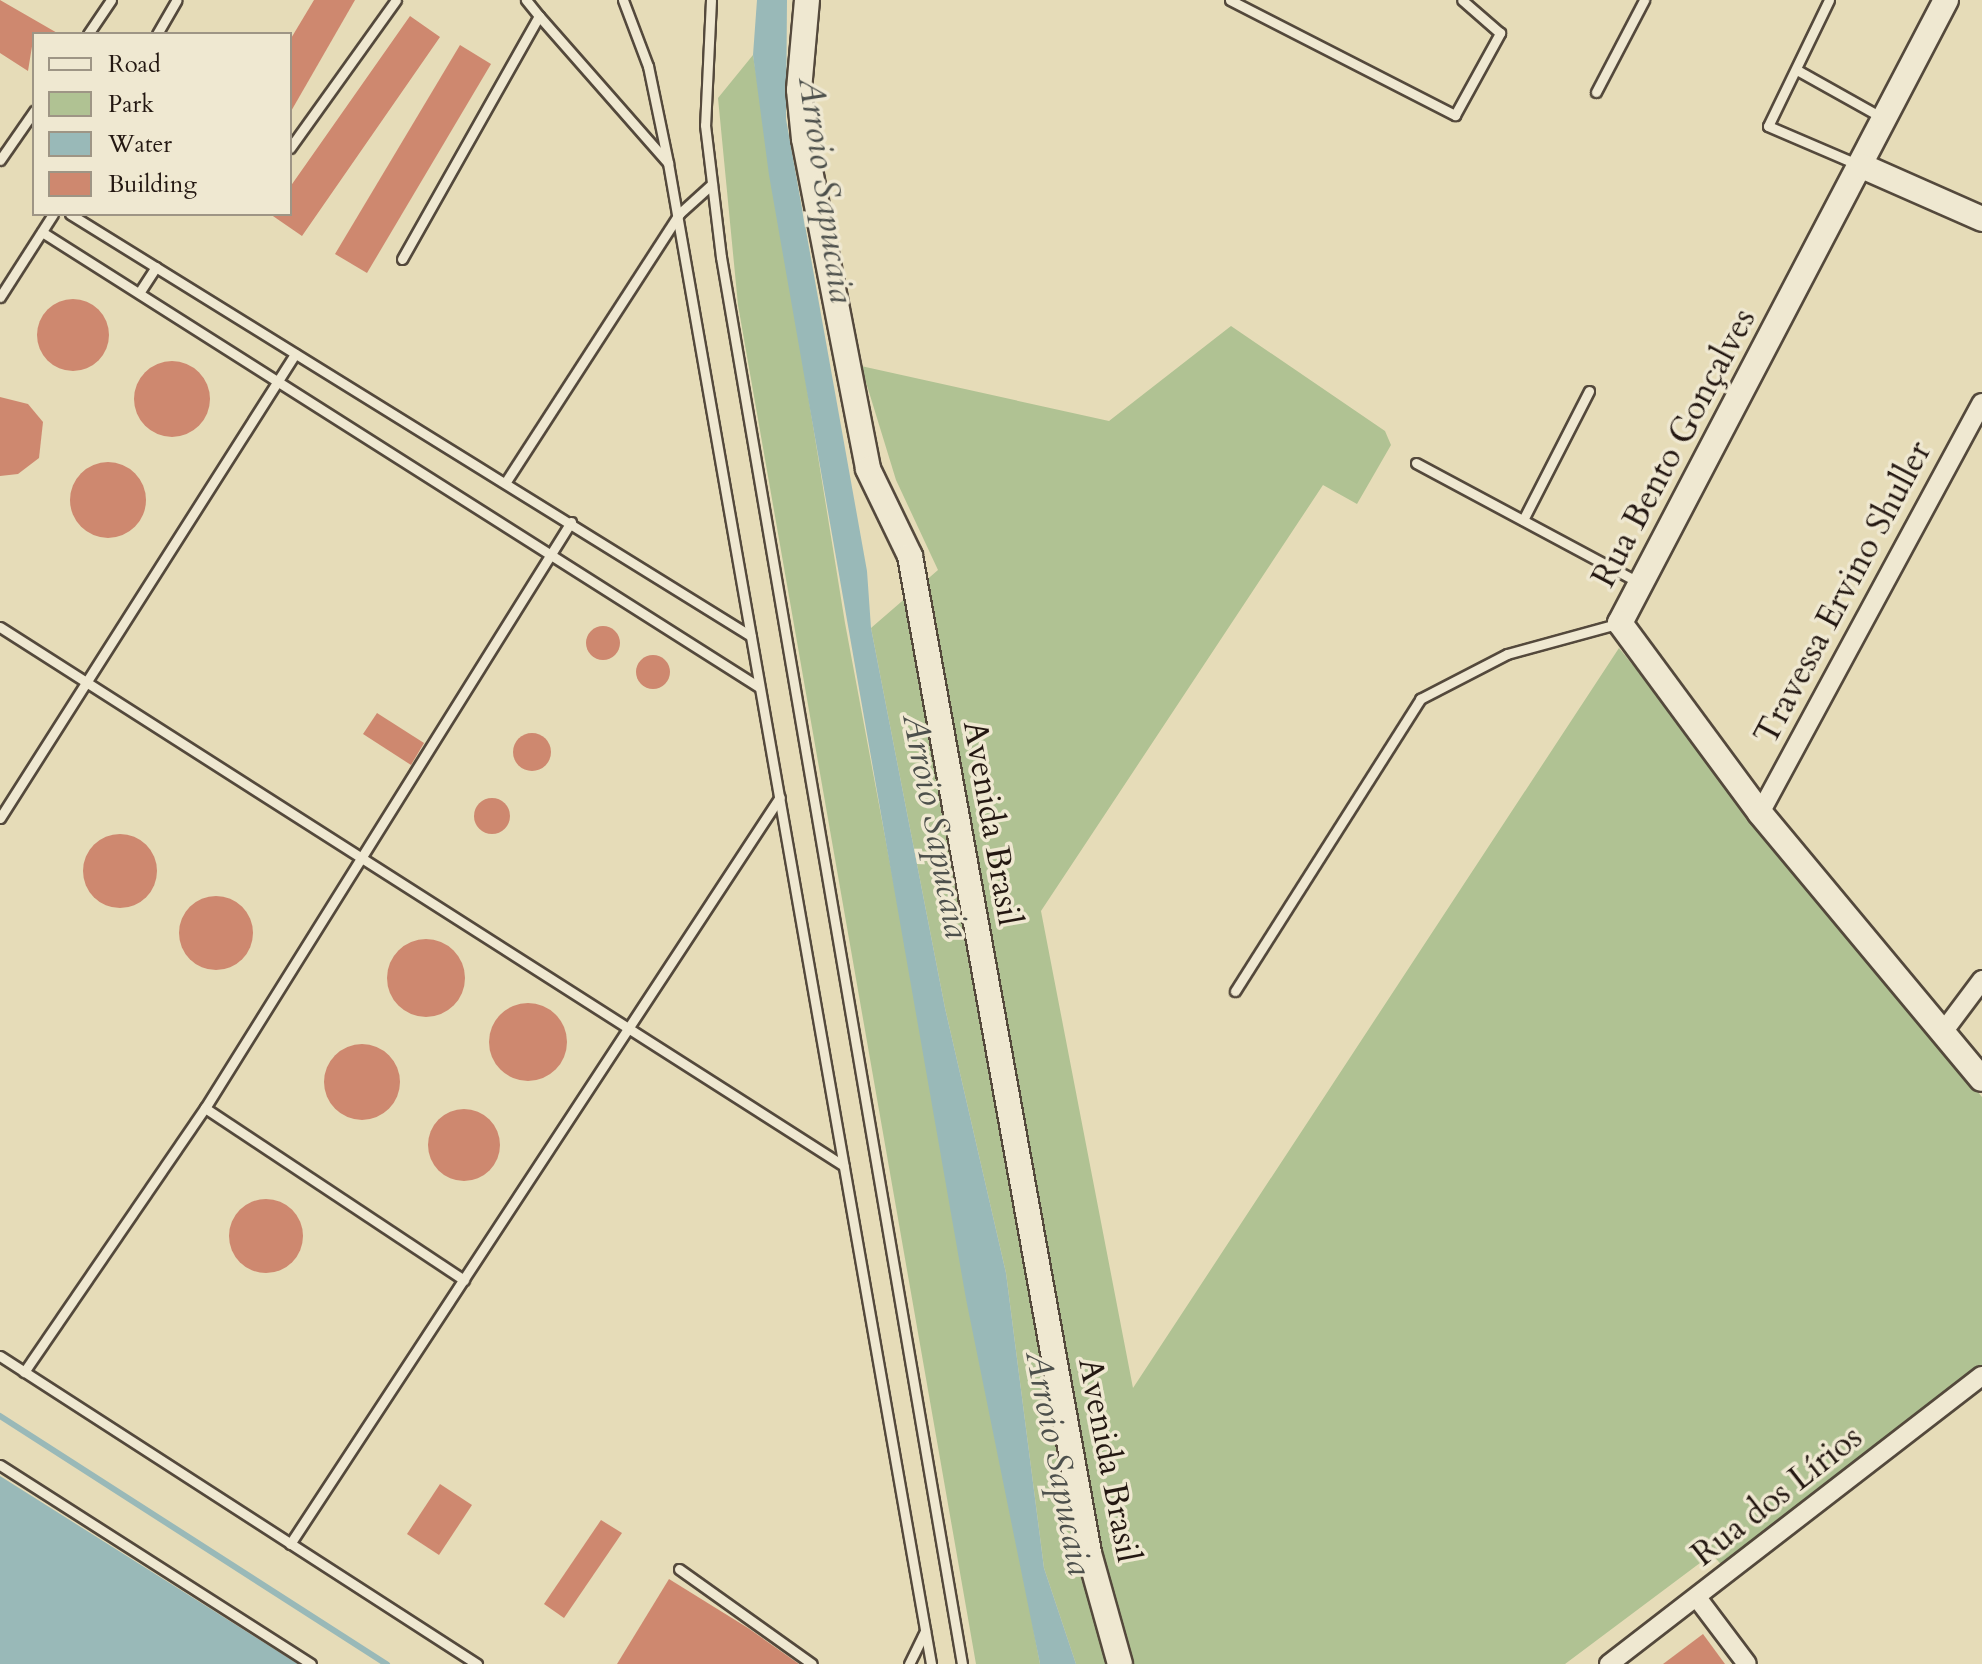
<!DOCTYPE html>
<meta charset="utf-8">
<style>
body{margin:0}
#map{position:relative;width:1982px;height:1664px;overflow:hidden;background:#e6dcb8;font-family:Cardo,serif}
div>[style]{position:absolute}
.green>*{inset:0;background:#b0c293}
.water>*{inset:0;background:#99b9b8}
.stream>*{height:6px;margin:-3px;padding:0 3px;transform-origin:3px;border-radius:3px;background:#99b9b8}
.building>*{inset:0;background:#ce886f}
.round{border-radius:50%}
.roads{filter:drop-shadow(2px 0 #54493c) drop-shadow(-2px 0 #54493c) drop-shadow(0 2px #54493c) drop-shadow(0 -2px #54493c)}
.lane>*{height:9px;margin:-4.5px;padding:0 4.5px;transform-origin:4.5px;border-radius:4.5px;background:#efe8d1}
.street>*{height:18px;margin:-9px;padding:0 9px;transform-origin:9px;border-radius:9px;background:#efe8d1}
.secondary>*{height:24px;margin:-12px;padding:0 12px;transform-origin:12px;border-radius:12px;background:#efe8d1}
span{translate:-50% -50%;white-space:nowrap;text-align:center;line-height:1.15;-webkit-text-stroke:7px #efe8d1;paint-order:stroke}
.street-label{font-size:34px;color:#241812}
.water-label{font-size:36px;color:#4d504c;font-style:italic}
.legend{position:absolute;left:32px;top:32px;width:260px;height:184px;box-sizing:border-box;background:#efe8d1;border:2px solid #9e9585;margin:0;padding:10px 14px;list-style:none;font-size:24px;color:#241812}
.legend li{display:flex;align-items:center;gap:16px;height:40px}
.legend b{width:40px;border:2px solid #9e9585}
</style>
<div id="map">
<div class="green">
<i style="clip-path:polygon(753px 55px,845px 623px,1040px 1664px,976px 1664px,738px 305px,718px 98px)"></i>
<i style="clip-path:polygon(1231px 326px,1385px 431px,1391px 445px,1357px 504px,1323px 485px,1041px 911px,1133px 1388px,1619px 648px,1982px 1097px,1982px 1365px,1725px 1569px,1712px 1554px,1565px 1664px,1076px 1664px,1044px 1568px,1006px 1273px,945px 1008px,871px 628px,938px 570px,896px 480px,861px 366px,1109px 421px)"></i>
</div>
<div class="water">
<i style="clip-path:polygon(757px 0,787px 0,786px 119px,867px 571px,871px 628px,945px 1008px,1006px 1273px,1044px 1568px,1076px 1664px,1040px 1664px,966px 1299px,769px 175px,753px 55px)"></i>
<i style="clip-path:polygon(0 1476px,298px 1664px,0 1664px)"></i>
</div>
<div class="stream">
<i style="left:0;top:1416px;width:460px;rotate:32.7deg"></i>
</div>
<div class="building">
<i style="clip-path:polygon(0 0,59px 34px,34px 34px,28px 71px,0 53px)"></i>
<i style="clip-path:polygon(314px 0,355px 0,290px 113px,290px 40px)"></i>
<i style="clip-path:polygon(410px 16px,440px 37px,302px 236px,270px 214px,290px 214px,290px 187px)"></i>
<i style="clip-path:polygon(460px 45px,491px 64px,367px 273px,335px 254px)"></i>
<i class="round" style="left:37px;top:299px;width:72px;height:72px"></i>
<i class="round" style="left:134px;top:361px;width:76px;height:76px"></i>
<i style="clip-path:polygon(0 397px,28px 404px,43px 422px,39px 458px,18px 474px,0 476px)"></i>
<i class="round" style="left:70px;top:462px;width:76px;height:76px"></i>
<i class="round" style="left:586px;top:626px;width:34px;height:34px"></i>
<i class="round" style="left:636px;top:655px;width:34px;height:34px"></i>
<i style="clip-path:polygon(377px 713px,424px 743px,411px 765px,363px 734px)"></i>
<i class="round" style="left:513px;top:733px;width:38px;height:38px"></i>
<i class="round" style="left:474px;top:798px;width:36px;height:36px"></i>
<i class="round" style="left:83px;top:834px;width:74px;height:74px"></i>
<i class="round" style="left:179px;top:896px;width:74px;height:74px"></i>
<i class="round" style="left:387px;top:939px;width:78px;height:78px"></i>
<i class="round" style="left:489px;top:1003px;width:78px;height:78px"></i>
<i class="round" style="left:324px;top:1044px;width:76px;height:76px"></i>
<i class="round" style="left:428px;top:1109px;width:72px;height:72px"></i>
<i class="round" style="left:229px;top:1199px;width:74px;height:74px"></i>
<i style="clip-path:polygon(440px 1484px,472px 1505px,439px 1555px,407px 1534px)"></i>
<i style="clip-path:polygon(601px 1520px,622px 1533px,564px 1618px,544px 1604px)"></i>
<i style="clip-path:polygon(669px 1579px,748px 1628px,799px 1664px,617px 1664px)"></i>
<i style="clip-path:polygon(1703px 1634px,1725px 1664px,1663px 1664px)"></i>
</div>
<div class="roads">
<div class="lane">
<i style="left:623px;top:0;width:71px;rotate:69.3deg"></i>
<i style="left:648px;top:66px;width:99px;rotate:78.3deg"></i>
<i style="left:711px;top:0;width:125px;rotate:92.7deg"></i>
<i style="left:705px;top:125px;width:133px;rotate:83.1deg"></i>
<i style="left:721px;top:257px;width:1427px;rotate:80.28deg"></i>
<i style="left:1230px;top:0;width:253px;rotate:27.1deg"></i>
<i style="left:1455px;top:115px;width:94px;rotate:-61.2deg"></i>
<i style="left:1500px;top:33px;width:50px;rotate:-139deg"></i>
<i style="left:1829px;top:0;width:140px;rotate:115.8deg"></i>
<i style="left:1768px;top:126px;width:99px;rotate:23.2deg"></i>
<i style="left:539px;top:16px;width:196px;rotate:48.7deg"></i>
<i style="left:668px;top:163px;width:1524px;rotate:80.06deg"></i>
<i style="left:88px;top:34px;width:41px;rotate:-55.9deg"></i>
<i style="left:157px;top:34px;width:39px;rotate:-60deg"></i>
<i style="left:1797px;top:70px;width:98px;rotate:29.2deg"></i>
<i style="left:1596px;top:92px;width:104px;rotate:-62.4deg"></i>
<i style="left:290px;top:148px;width:182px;rotate:-54.4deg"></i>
<i style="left:0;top:160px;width:60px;rotate:-55.2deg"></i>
<i style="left:70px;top:214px;width:801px;rotate:31.79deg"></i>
<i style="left:42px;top:232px;width:849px;rotate:32.4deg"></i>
<i style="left:402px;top:259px;width:279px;rotate:-60.6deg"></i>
<i style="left:539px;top:16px;width:21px;rotate:-129deg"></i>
<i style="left:139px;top:293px;width:31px;rotate:-57deg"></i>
<i style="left:0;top:297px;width:98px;rotate:-57.4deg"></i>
<i style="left:1416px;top:463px;width:252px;rotate:28.2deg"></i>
<i style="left:507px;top:480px;width:318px;rotate:-57.1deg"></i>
<i style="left:680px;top:213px;width:43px;rotate:-42.2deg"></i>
<i style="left:1523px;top:520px;width:145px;rotate:-62.9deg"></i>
<i style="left:0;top:627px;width:1001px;rotate:32.56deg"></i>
<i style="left:0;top:818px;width:550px;rotate:-57.55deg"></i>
<i style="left:1235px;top:991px;width:346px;rotate:-57.6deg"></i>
<i style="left:1420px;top:699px;width:98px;rotate:-27.3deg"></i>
<i style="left:1507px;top:654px;width:117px;rotate:-15.3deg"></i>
<i style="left:205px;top:1108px;width:311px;rotate:33.6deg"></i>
<i style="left:0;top:1356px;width:568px;rotate:32.85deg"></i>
<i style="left:24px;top:1372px;width:320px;rotate:-55.6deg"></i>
<i style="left:205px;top:1108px;width:691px;rotate:-58.01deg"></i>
<i style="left:0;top:1465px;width:369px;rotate:32.6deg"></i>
<i style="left:290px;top:1544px;width:893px;rotate:-56.74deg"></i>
<i style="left:679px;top:1569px;width:163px;rotate:35.5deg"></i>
<i style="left:909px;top:1664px;width:37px;rotate:-64deg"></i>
</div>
<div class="street">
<i style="left:1760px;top:813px;width:466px;rotate:-61.6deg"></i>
<i style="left:1943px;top:1032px;width:65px;rotate:-53.1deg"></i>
<i style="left:1698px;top:1599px;width:81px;rotate:53deg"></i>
<i style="left:1609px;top:1664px;width:471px;rotate:-37.7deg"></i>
</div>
<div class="secondary">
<i style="left:807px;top:0;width:90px;rotate:95.1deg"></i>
<i style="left:799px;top:90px;width:49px;rotate:84.2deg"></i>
<i style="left:804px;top:139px;width:336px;rotate:79deg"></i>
<i style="left:868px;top:469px;width:97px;rotate:64.2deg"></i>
<i style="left:910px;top:556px;width:1013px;rotate:79.82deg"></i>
<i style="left:1089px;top:1553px;width:115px;rotate:74.4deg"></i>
<i style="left:1946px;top:0;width:703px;rotate:117.62deg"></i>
<i style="left:1620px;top:623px;width:236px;rotate:53.6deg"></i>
<i style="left:1760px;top:813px;width:346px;rotate:50.2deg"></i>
<i style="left:1862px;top:166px;width:131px;rotate:23.8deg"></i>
</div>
</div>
<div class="street-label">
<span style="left:1674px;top:448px;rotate:-62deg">Rua Bento Gonçalves</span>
<span style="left:1843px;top:593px;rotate:-62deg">Travessa Ervino Shuller</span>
<span style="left:992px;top:823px;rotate:80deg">Avenida Brasil</span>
<span style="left:1109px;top:1460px;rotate:79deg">Avenida Brasil</span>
<span style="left:1777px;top:1496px;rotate:-38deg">Rua dos Lírios</span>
</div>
<div class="water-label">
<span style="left:826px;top:190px;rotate:82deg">Arroio Sapucaia</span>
<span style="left:936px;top:826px;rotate:79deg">Arroio Sapucaia</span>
<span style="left:1059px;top:1463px;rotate:79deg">Arroio Sapucaia</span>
</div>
<ul class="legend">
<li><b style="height:10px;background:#efe8d1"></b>Road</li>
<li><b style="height:22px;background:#b0c293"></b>Park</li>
<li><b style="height:22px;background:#99b9b8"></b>Water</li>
<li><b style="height:22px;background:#ce886f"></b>Building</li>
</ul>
</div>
